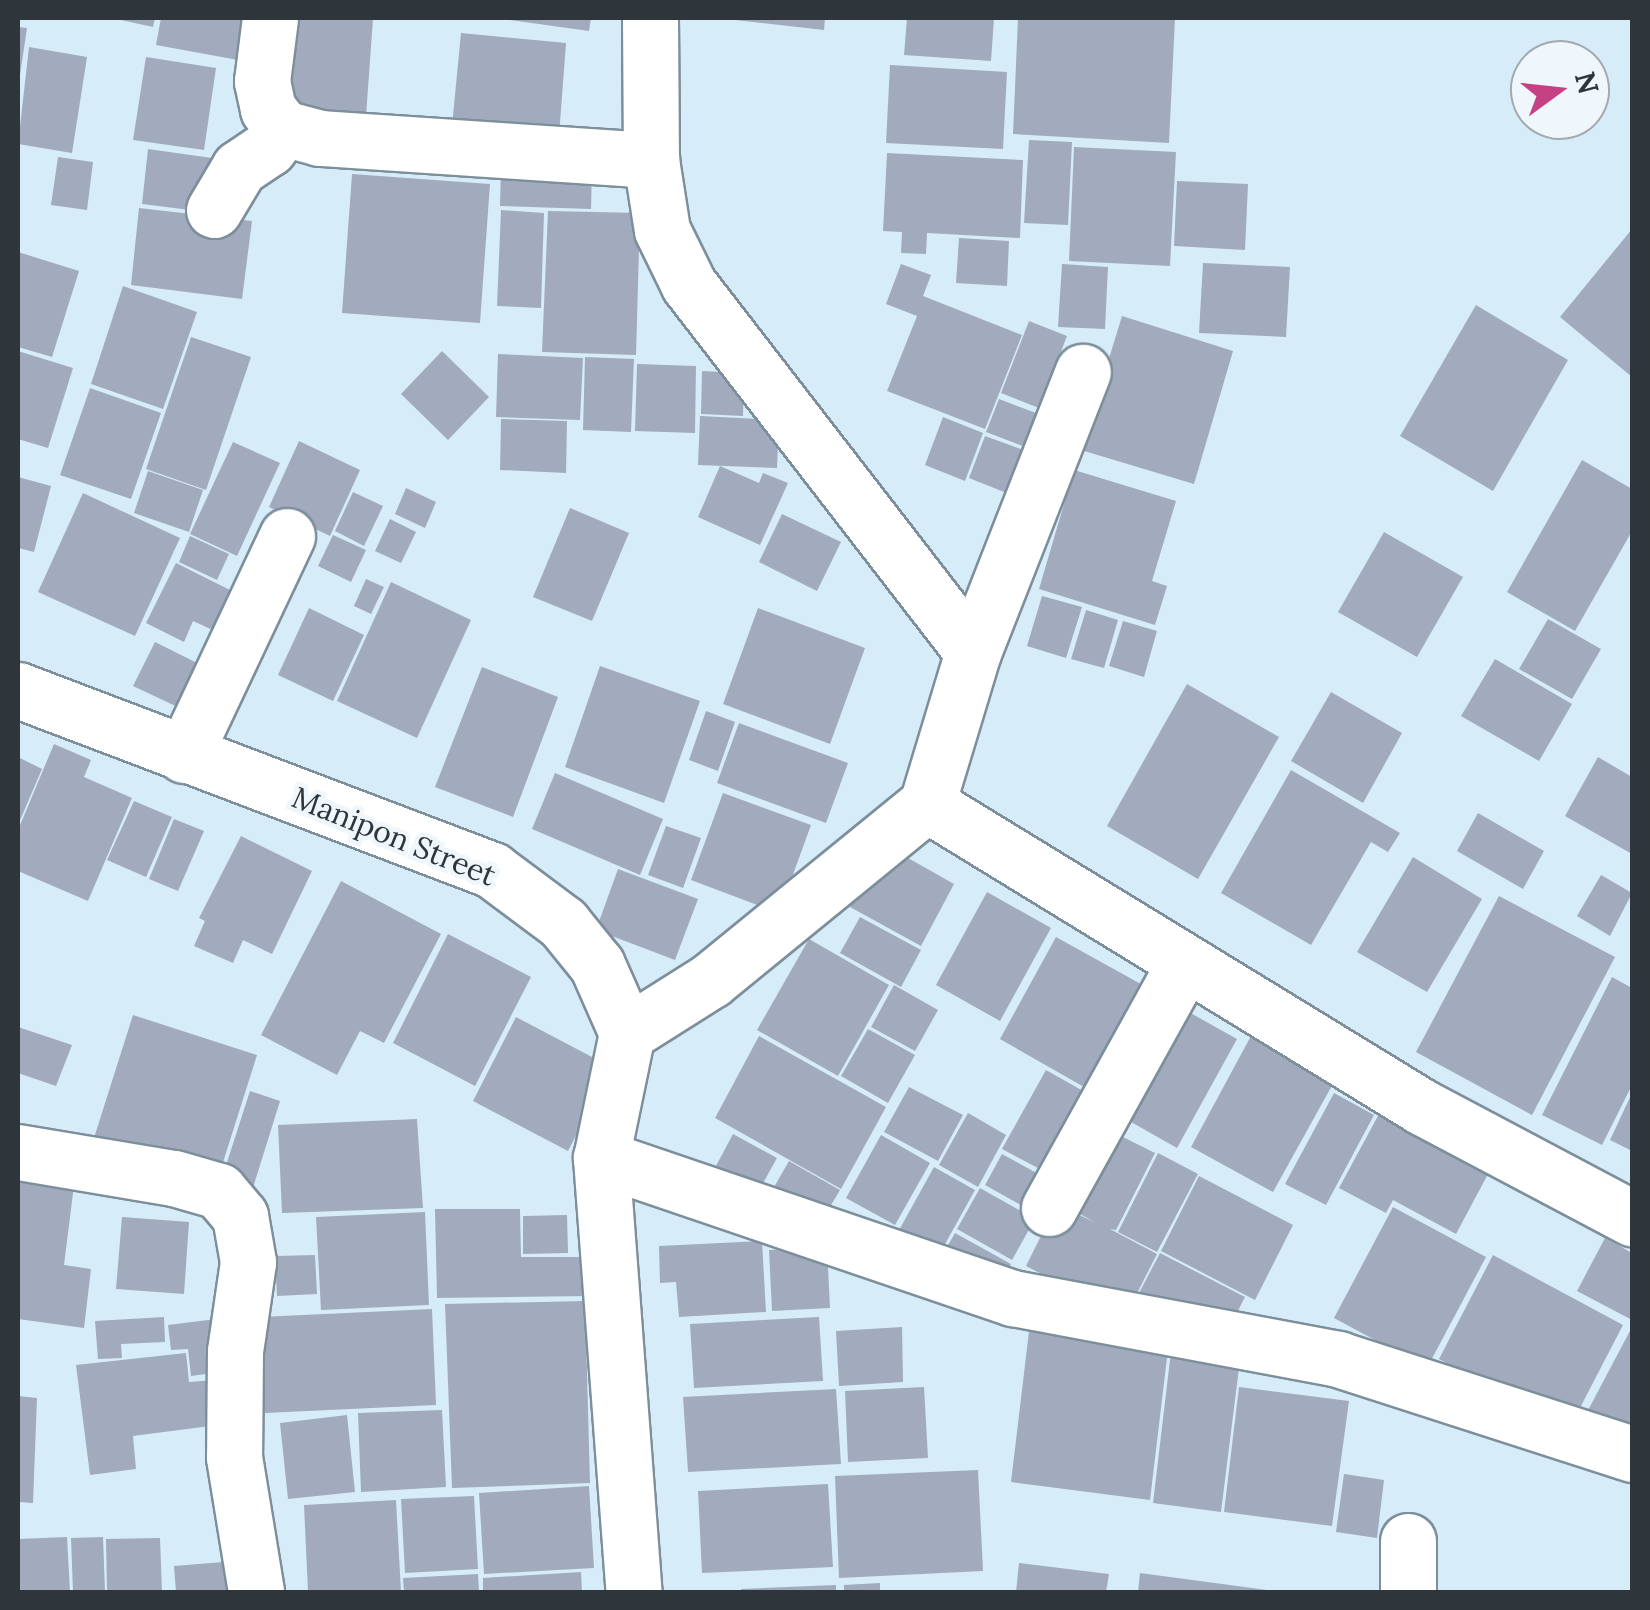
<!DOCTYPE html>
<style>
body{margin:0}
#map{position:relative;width:1650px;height:1610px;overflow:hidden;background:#d7ecf9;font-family:Lora,serif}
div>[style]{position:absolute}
.building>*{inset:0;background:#a1abbd}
.roads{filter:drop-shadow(2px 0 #7c8f9b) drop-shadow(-2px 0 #7c8f9b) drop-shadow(0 2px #7c8f9b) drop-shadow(0 -2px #7c8f9b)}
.minor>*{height:55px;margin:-27.5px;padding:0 27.5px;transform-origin:27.5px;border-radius:27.5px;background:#fff}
span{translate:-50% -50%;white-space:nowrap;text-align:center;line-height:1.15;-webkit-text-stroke:9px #eff7fc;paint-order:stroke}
.street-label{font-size:30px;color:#2e363b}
.frame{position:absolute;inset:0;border:20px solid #2e363b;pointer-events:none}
.north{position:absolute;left:1510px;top:40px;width:100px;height:100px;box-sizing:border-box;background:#eff7fc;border:2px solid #a2aaaf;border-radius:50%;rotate:75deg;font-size:28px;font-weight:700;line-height:40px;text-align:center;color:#2e363b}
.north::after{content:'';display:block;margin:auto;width:35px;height:45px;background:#c64184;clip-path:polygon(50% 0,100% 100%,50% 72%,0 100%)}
</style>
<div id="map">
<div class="building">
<i style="clip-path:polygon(112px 18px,155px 18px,153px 27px)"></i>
<i style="clip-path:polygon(161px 18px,256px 18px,249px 62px,156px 45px)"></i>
<i style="clip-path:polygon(283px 18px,373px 19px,366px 116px,276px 109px)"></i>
<i style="clip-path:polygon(496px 18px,591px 18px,589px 31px)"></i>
<i style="clip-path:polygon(717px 18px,825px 18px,824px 30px)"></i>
<i style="clip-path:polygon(907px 18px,994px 18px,991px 61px,904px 55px)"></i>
<i style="clip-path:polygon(1018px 18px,1175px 18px,1169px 143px,1013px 134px)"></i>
<i style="clip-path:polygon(18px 27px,27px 28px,20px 75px,18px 75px)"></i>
<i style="clip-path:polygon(461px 33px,566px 43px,559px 136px,452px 126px)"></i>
<i style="clip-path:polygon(29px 47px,87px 57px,72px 153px,18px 144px)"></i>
<i style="clip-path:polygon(146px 57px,216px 68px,204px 150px,133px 140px)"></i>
<i style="clip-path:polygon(890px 65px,1007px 72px,1003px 149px,886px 143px)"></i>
<i style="clip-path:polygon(1029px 140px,1072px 142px,1068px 225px,1024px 223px)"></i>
<i style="clip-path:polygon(1074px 147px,1176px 152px,1170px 266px,1069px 261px)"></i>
<i style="clip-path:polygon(148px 149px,212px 158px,206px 212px,142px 204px)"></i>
<i style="clip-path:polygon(887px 153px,1023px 160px,1020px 238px,927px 233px,926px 254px,901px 253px,902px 232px,883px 231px)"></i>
<i style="clip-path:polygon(58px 157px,93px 162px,87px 210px,51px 205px)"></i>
<i style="clip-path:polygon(501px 167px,592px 170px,591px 209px,500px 206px)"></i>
<i style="clip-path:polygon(352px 174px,490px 184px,480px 323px,342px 313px)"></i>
<i style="clip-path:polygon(1177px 181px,1248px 184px,1245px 250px,1174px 246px)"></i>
<i style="clip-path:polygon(139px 208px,252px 221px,242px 299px,131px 285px)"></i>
<i style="clip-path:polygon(501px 210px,544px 213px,541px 308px,497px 306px)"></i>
<i style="clip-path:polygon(548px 211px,640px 213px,636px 355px,542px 352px)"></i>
<i style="clip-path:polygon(1632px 229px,1632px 377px,1560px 317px)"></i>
<i style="clip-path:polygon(959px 238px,1009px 241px,1007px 286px,956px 283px)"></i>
<i style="clip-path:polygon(18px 252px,79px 271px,52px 357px,18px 347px)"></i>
<i style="clip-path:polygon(1203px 263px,1290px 267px,1286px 337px,1199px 333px)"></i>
<i style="clip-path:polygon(901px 264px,931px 275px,923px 296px,1022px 335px,985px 429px,887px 391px,917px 316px,886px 304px)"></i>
<i style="clip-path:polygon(1062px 264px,1108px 267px,1105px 329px,1058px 327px)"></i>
<i style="clip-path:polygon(123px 286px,197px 312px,163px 409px,91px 384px)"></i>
<i style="clip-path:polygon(1476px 305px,1568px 360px,1493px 491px,1400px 436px)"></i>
<i style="clip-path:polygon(1122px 316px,1233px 351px,1194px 484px,1081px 450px)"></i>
<i style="clip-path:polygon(1029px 321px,1067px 336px,1039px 408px,1001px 393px)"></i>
<i style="clip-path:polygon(191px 337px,251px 357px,206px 490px,146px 469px)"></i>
<i style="clip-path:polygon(18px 351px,73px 368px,48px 448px,18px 439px)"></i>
<i style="clip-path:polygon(442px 351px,489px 397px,448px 440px,401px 394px)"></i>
<i style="clip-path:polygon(498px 354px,583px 358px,580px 420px,496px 417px)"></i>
<i style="clip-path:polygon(585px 357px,634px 359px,631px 432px,583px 430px)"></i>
<i style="clip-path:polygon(637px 364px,696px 366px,695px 433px,635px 431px)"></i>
<i style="clip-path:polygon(702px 371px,744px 373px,743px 416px,701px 414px)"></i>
<i style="clip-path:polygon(90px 388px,161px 413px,131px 499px,60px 475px)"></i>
<i style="clip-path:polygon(999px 399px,1049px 418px,1036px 451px,986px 432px)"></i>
<i style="clip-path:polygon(700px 416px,779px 420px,777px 468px,698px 465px)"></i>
<i style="clip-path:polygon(943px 417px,983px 433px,965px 481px,925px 465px)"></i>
<i style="clip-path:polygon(501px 419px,567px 421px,566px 473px,500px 470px)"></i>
<i style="clip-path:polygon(985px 436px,1026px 451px,1009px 494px,969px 478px)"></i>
<i style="clip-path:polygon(299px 441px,360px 470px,330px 536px,269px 507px)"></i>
<i style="clip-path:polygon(233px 442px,280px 463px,237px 556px,190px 534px)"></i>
<i style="clip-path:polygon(1582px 460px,1632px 489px,1632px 531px,1575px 631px,1507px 592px)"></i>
<i style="clip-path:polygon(720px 466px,759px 483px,763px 473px,788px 483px,760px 545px,698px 517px)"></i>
<i style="clip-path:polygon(1074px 470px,1176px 501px,1152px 581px,1167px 586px,1155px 625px,1039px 589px)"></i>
<i style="clip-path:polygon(148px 471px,203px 490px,189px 532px,134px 513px)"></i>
<i style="clip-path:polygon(18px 477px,51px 486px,34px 552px,18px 548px)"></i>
<i style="clip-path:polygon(406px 488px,436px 502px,425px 528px,395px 514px)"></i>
<i style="clip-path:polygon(353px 492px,383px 506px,364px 546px,335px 531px)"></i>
<i style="clip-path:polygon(83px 493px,180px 538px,135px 636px,38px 592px)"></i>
<i style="clip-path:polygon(570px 508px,629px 533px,592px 621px,533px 597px)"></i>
<i style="clip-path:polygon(782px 514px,841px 542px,817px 591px,759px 562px)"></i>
<i style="clip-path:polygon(390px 519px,416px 532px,401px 563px,375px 551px)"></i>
<i style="clip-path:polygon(1384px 532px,1463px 577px,1417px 657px,1338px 612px)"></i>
<i style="clip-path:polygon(333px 535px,366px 550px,351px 582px,318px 566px)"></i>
<i style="clip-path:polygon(190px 536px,229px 554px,217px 580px,179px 562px)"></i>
<i style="clip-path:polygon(176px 563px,234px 592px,215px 631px,193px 621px,184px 642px,146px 623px)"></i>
<i style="clip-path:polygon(366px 579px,384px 587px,371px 614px,354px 606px)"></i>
<i style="clip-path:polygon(391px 582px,471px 620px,417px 738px,337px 701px)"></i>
<i style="clip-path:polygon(1042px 596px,1082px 607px,1066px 658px,1027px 646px)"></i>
<i style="clip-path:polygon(309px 608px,364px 635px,333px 701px,278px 675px)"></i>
<i style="clip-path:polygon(758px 608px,865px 648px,830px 744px,723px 704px)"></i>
<i style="clip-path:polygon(1086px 610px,1118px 620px,1104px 668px,1071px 659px)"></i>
<i style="clip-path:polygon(1548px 619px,1601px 649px,1572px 699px,1519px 669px)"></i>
<i style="clip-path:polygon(1123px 621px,1157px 631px,1144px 677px,1109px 666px)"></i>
<i style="clip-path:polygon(155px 642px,205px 667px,184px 710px,133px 686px)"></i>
<i style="clip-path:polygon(1495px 659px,1572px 704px,1539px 761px,1461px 716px)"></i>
<i style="clip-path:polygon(600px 666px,700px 701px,664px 803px,565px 767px)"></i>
<i style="clip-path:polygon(482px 667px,558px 697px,513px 817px,435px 787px)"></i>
<i style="clip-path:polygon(1187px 684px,1279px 737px,1198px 879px,1107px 826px)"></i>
<i style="clip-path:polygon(1331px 692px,1402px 733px,1363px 803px,1291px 761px)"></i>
<i style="clip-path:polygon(706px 711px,735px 722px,718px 771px,689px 760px)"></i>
<i style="clip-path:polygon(739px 723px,848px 763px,826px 823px,717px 783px)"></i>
<i style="clip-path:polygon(54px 744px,91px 760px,84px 777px,132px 798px,88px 901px,18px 871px,18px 830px)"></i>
<i style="clip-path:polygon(18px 757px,42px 769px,18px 825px)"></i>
<i style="clip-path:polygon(1598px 757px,1632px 777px,1632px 854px,1565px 816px)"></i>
<i style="clip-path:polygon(1291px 770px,1400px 833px,1388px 852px,1371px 842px,1311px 945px,1221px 893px)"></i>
<i style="clip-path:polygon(555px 773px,663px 819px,640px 875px,532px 829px)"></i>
<i style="clip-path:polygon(723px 793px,811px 825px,779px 913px,691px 880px)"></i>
<i style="clip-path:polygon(134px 801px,172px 817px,146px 877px,107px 860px)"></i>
<i style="clip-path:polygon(1478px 813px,1544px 851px,1523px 889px,1457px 851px)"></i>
<i style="clip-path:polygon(174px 819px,204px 831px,178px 891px,149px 879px)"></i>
<i style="clip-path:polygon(666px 826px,701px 838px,683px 888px,648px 875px)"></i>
<i style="clip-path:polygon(241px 836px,312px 871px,272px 954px,243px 940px,233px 963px,194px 946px,205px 921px,199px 918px)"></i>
<i style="clip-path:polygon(885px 845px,954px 884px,921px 946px,850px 907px)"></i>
<i style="clip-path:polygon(1413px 857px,1482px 899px,1427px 992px,1357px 952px)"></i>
<i style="clip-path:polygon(618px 869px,698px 899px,675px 960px,596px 930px)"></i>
<i style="clip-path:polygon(1601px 875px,1632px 893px,1610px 936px,1577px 916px)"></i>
<i style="clip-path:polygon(341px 881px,441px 934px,384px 1043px,360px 1031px,337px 1075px,261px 1035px)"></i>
<i style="clip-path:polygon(987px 892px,1051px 928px,1000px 1021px,936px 985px)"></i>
<i style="clip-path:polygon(1499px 896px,1615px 957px,1532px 1115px,1416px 1052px)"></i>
<i style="clip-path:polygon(860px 917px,921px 950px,901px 987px,840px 953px)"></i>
<i style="clip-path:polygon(448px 934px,531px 977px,475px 1086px,393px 1043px)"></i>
<i style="clip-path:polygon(1056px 937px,1148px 988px,1091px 1091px,1000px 1039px)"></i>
<i style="clip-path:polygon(809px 939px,889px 985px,838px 1076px,757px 1030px)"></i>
<i style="clip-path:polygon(1612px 977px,1632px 988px,1632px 1085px,1602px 1145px,1542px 1115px)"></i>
<i style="clip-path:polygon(894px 985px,938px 1010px,915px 1051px,871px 1027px)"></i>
<i style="clip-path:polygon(1178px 1006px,1237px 1039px,1177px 1148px,1117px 1114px)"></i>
<i style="clip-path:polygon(133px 1015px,257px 1055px,218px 1178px,94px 1138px)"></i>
<i style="clip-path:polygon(516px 1017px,611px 1067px,568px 1151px,473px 1101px)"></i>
<i style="clip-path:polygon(18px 1027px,72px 1045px,56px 1086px,18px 1073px)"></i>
<i style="clip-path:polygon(868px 1029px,915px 1055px,888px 1103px,841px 1076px)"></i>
<i style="clip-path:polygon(759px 1036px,886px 1107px,841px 1189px,715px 1118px)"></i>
<i style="clip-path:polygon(1251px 1036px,1334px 1082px,1273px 1192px,1191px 1147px)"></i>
<i style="clip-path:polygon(1046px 1070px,1099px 1100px,1057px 1178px,1002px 1149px)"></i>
<i style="clip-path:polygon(909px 1087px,963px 1115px,938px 1161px,884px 1132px)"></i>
<i style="clip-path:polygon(250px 1091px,280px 1101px,252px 1191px,221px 1181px)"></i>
<i style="clip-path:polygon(1334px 1093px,1374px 1115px,1326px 1205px,1285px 1184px)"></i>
<i style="clip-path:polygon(1632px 1093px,1632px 1151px,1610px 1140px)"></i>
<i style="clip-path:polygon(1386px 1101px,1496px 1159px,1456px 1234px,1393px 1200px,1386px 1213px,1339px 1188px)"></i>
<i style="clip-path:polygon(968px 1113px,1006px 1135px,978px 1187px,939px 1165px)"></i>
<i style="clip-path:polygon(417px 1119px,423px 1208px,282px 1213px,278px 1125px)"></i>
<i style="clip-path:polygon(1099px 1125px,1155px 1153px,1116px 1230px,1110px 1229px,1157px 1254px,1125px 1317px,1026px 1266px,1057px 1204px,1096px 1223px,1059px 1202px)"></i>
<i style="clip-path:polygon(733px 1134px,777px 1158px,751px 1205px,708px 1181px)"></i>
<i style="clip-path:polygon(881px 1135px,930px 1163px,895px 1225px,846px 1198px)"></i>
<i style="clip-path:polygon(1158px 1153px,1198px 1174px,1157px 1252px,1118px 1232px)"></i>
<i style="clip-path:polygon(1002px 1154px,1055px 1183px,1037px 1214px,985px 1185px)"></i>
<i style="clip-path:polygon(789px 1161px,840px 1190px,821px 1222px,770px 1194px)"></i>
<i style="clip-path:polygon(934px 1167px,975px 1190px,934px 1264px,893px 1241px)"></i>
<i style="clip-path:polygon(1199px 1176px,1293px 1225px,1255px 1300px,1161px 1251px)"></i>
<i style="clip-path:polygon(20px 1179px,74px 1185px,64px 1265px,91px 1269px,84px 1328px,18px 1319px)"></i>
<i style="clip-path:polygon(980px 1188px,1035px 1219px,1012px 1260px,957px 1229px)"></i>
<i style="clip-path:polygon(1393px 1207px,1486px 1257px,1427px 1368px,1334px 1318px)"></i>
<i style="clip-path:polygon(435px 1209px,520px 1209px,521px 1257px,591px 1257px,591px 1296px,437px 1298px)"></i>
<i style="clip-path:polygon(425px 1212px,429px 1305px,321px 1310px,316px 1217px)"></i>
<i style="clip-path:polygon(567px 1215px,568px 1253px,523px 1254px,523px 1216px)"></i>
<i style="clip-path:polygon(122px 1217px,189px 1222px,184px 1294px,116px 1289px)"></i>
<i style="clip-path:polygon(955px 1233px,1011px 1264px,996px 1290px,940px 1259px)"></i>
<i style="clip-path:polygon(1605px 1238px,1632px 1253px,1632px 1320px,1577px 1291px)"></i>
<i style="clip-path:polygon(762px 1241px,766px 1312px,679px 1317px,676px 1282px,660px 1283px,659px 1246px)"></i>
<i style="clip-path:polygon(827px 1247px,830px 1308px,772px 1311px,769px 1250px)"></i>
<i style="clip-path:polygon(1160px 1253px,1245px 1297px,1224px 1338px,1139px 1293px)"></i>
<i style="clip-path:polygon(315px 1255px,317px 1294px,277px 1296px,275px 1256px)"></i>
<i style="clip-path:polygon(1493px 1255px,1623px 1325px,1569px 1429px,1439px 1359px)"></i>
<i style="clip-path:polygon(585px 1301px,590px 1483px,452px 1488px,445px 1304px)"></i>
<i style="clip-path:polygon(432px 1309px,436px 1405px,265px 1413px,260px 1317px)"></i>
<i style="clip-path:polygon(164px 1317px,165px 1342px,121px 1344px,122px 1358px,98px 1359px,95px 1321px)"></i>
<i style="clip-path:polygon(819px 1317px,823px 1381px,694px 1388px,690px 1324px)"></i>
<i style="clip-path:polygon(216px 1319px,221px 1372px,191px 1376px,188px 1349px,171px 1350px,168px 1325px)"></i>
<i style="clip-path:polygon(1030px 1323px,1169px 1341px,1150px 1500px,1011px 1482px)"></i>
<i style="clip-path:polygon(902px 1327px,903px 1382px,839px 1386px,836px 1331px)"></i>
<i style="clip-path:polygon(1632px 1327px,1632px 1441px,1585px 1416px)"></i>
<i style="clip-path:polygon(1172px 1343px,1241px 1352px,1221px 1512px,1153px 1503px)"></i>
<i style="clip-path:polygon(186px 1353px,189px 1382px,214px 1380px,218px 1425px,133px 1436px,136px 1469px,90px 1475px,76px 1365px)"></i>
<i style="clip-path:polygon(924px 1387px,928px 1458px,848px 1462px,845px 1391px)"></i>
<i style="clip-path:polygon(1239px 1387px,1349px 1401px,1332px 1526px,1224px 1512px)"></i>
<i style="clip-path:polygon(836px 1389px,841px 1464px,688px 1472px,683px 1397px)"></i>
<i style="clip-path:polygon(18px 1396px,37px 1398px,33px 1503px,18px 1502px)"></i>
<i style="clip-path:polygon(442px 1410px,446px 1487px,361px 1492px,358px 1413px)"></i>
<i style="clip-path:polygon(347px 1415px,355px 1492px,288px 1499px,280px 1423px)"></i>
<i style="clip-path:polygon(978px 1470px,983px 1571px,839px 1578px,835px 1476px)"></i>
<i style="clip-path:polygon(1344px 1474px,1384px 1480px,1377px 1538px,1336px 1532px)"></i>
<i style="clip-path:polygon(828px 1484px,833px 1567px,702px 1573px,698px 1491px)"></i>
<i style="clip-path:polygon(589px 1486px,594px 1568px,484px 1574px,479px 1493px)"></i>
<i style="clip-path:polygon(474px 1496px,478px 1569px,405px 1573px,401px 1499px)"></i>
<i style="clip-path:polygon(396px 1500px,401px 1592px,308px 1592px,304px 1505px)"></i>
<i style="clip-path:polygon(67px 1537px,70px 1592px,18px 1592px,18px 1539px)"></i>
<i style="clip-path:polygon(103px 1537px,105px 1592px,73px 1592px,71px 1538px)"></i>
<i style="clip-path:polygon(160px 1538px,162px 1592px,107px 1592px,106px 1539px)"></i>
<i style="clip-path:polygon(248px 1560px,251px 1592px,176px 1592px,174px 1566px)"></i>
<i style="clip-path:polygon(1019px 1563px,1109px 1574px,1106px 1592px,1016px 1592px)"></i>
<i style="clip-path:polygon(581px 1572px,582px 1592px,483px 1592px,483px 1578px)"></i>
<i style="clip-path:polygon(1140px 1573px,1267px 1590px,1267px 1592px,1138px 1592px)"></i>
<i style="clip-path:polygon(478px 1574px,479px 1592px,404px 1592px,403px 1578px)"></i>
<i style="clip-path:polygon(880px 1583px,880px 1592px,844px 1592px,844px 1585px)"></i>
<i style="clip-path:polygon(836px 1585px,836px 1592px,741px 1592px,741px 1589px)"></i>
</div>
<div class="roads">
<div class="minor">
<i style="left:270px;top:18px;width:64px;rotate:97.2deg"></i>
<i style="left:262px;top:81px;width:29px;rotate:78deg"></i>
<i style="left:268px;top:109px;width:24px;rotate:52deg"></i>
<i style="left:283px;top:128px;width:38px;rotate:15deg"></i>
<i style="left:320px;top:138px;width:332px;rotate:3.8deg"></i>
<i style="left:650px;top:18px;width:142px;rotate:89.6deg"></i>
<i style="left:651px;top:160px;width:71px;rotate:81.1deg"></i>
<i style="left:662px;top:230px;width:61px;rotate:63.9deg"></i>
<i style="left:689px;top:285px;width:464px;rotate:52.3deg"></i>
<i style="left:214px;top:210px;width:49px;rotate:-59.2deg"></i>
<i style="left:239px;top:168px;width:36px;rotate:-34deg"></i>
<i style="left:269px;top:148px;width:24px;rotate:-55deg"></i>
<i style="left:18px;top:690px;width:507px;rotate:20.79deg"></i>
<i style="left:492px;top:870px;width:89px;rotate:36.7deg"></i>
<i style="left:563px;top:923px;width:54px;rotate:51deg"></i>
<i style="left:597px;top:965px;width:74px;rotate:66.2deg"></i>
<i style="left:627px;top:1033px;width:128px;rotate:101.7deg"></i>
<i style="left:601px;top:1158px;width:435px;rotate:85.7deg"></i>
<i style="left:184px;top:755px;width:242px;rotate:-64.8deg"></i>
<i style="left:927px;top:804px;width:580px;rotate:31.47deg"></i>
<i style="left:1422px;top:1107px;width:238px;rotate:27.9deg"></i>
<i style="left:627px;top:1033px;width:99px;rotate:-32.2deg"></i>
<i style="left:711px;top:980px;width:279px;rotate:-39.2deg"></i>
<i style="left:927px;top:804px;width:159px;rotate:-73.2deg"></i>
<i style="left:973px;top:652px;width:301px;rotate:-68.6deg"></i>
<i style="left:18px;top:1152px;width:158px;rotate:9.5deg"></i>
<i style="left:174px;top:1178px;width:47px;rotate:16.1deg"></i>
<i style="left:219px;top:1191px;width:33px;rotate:50deg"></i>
<i style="left:240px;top:1216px;width:47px;rotate:80.1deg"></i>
<i style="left:248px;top:1262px;width:90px;rotate:98.3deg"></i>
<i style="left:235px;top:1351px;width:106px;rotate:90.5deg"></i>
<i style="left:234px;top:1457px;width:137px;rotate:80.7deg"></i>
<i style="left:601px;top:1158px;width:435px;rotate:18.8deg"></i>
<i style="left:1013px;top:1298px;width:331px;rotate:10.6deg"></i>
<i style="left:1338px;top:1359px;width:309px;rotate:17.9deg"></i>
<i style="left:1049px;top:1208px;width:279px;rotate:-61deg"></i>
<i style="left:1408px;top:1541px;width:51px;rotate:90deg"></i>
</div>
</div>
<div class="street-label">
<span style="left:394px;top:836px;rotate:22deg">Manipon Street</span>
</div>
<div class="frame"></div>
<div class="north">N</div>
</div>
